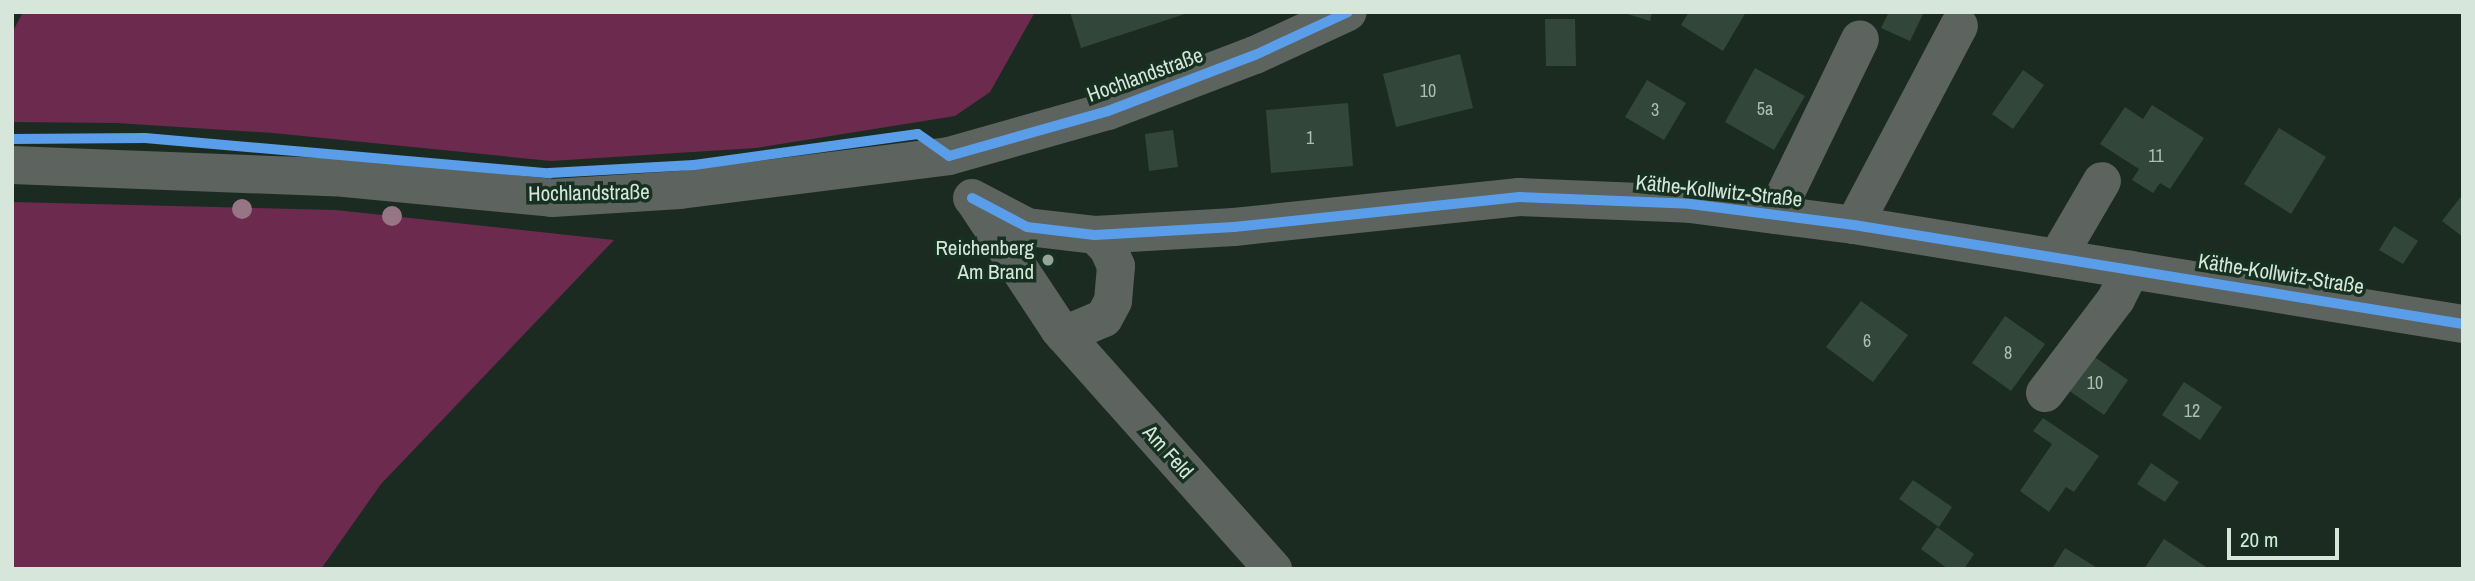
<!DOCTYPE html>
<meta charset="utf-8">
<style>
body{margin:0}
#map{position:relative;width:2475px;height:581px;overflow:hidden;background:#1c2b21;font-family:"Archivo Narrow",sans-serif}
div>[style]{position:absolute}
.green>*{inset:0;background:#6c2a4f}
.building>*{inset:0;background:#324639}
.minor>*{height:38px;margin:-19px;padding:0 19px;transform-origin:19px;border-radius:19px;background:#5d635f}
.cycleway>*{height:10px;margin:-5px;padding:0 5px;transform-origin:5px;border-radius:5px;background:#5a9eea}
.trees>*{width:20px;height:20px;margin:-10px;border-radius:50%;background:#967685}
.dots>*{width:19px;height:19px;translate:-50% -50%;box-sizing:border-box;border:4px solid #16311f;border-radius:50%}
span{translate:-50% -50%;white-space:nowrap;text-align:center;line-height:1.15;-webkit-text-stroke:7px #16311f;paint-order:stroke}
.number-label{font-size:18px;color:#adbeb2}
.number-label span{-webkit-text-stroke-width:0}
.street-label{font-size:21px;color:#d6e6da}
.poi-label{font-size:21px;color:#d6e6da}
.right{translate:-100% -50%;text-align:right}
.frame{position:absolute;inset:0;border:14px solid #d6e6da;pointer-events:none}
.scale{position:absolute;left:2227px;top:528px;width:112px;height:32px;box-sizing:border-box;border:4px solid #d6e6da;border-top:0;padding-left:9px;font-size:21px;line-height:24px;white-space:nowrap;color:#d6e6da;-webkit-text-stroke:5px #16311f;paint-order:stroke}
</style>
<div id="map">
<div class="green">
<i style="clip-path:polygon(23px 12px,1035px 12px,990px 92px,955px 116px,756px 148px,551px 161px,273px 133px,117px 123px,12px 122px,12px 33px)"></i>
<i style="clip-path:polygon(12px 202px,336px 210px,614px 240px,381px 484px,321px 569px,12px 569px)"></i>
</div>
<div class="building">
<i style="clip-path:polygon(1070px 12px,1187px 12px,1188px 13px,1081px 48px)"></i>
<i style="clip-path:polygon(1621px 12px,1652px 12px,1650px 21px)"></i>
<i style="clip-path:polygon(1689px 12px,1746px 12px,1723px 51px,1681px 25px)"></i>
<i style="clip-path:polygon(1889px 12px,1924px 12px,1910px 41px,1881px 28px)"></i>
<i style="clip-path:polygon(1545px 19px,1575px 19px,1576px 66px,1546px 66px)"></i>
<i style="clip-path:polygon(1460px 54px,1473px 108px,1396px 127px,1383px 74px)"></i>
<i style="clip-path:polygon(1755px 68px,1805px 96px,1774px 150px,1725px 122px)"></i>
<i style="clip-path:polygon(2023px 70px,2044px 85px,2013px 129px,1992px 114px)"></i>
<i style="clip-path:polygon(1647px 80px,1686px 103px,1664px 140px,1625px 117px)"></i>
<i style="clip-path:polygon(1348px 103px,1353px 166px,1271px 173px,1266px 110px)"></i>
<i style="clip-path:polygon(2152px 105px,2204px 138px,2170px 189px,2160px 183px,2153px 193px,2132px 180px,2139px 169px,2100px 144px,2125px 107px,2143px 119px)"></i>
<i style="clip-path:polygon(2279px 128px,2326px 157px,2291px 214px,2244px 184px)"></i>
<i style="clip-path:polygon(1173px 130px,1178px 167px,1149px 171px,1145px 134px)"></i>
<i style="clip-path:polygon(2463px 194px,2463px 237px,2442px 221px)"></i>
<i style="clip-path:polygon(2394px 226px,2418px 241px,2403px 264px,2379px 250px)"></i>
<i style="clip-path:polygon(1861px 301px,1908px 335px,1873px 382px,1826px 347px)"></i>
<i style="clip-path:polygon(2005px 316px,2045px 344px,2011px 391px,1972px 363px)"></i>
<i style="clip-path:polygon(2086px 351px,2128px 380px,2104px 415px,2061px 385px)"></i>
<i style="clip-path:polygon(2184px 382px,2222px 407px,2200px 440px,2162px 415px)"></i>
<i style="clip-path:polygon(2043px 418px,2099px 456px,2074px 492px,2066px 487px,2049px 512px,2020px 491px,2052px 444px,2033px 431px)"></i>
<i style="clip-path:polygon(2151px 463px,2179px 482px,2165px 502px,2137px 484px)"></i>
<i style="clip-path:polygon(1913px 480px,1952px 507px,1939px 527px,1899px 499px)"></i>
<i style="clip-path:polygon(1937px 527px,1974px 554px,1964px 569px,1948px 569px,1921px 549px)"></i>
<i style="clip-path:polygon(2164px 539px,2209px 569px,2144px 569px)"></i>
<i style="clip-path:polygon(2065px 548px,2099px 569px,2052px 569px)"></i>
</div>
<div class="minor">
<i style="left:12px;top:165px;width:333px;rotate:2.2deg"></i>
<i style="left:345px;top:178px;width:208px;rotate:5.5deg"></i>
<i style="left:552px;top:198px;width:128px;rotate:-3.6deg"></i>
<i style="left:680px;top:190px;width:271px;rotate:-7.2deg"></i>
<i style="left:949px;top:156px;width:165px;rotate:-15.8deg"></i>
<i style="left:1108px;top:111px;width:157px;rotate:-20.9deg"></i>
<i style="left:1255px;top:55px;width:102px;rotate:-24.8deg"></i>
<i style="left:972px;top:198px;width:62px;rotate:27.8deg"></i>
<i style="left:1027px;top:227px;width:68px;rotate:6.7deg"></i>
<i style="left:1095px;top:235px;width:139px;rotate:-3.3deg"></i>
<i style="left:1234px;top:227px;width:287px;rotate:-6deg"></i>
<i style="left:1519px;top:197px;width:171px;rotate:2.3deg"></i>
<i style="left:1690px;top:204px;width:165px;rotate:7.3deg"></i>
<i style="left:1854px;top:225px;width:617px;rotate:9.23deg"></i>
<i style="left:974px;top:200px;width:154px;rotate:56.6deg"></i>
<i style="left:1059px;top:329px;width:322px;rotate:48.3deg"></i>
<i style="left:1775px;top:215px;width:195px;rotate:-64.2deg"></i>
<i style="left:1854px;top:225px;width:225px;rotate:-62.2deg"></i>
<i style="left:2057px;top:258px;width:89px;rotate:-59.7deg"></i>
<i style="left:1064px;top:335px;width:43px;rotate:-23deg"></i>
<i style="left:1104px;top:318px;width:19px;rotate:-62deg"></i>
<i style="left:1113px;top:301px;width:35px;rotate:-85deg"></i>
<i style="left:1116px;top:266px;width:20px;rotate:-114deg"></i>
<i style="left:1108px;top:248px;width:18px;rotate:-135deg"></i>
<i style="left:2045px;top:393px;width:118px;rotate:-52.9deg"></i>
<i style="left:2116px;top:299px;width:33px;rotate:-63deg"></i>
</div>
<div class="cycleway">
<i style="left:12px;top:139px;width:133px;rotate:-0.4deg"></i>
<i style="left:145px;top:138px;width:406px;rotate:5deg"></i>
<i style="left:549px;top:173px;width:145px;rotate:-3.2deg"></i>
<i style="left:694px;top:165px;width:226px;rotate:-7.9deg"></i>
<i style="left:918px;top:134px;width:38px;rotate:35deg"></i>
<i style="left:949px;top:156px;width:165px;rotate:-15.8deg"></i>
<i style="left:1108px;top:111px;width:157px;rotate:-20.9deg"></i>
<i style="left:1255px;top:55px;width:102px;rotate:-24.8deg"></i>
<i style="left:972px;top:198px;width:62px;rotate:27.8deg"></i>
<i style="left:1027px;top:227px;width:68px;rotate:6.7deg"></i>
<i style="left:1095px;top:235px;width:139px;rotate:-3.3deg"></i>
<i style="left:1234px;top:227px;width:287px;rotate:-6deg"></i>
<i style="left:1519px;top:197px;width:171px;rotate:2.3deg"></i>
<i style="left:1690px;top:204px;width:165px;rotate:7.3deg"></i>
<i style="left:1854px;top:225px;width:617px;rotate:9.23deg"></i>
</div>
<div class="trees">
<i style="left:242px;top:209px"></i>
<i style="left:392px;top:216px"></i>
</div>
<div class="dots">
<i style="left:1048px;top:260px;background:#95a599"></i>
</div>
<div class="number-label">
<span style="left:1428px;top:91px">10</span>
<span style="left:1765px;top:109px">5a</span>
<span style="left:1655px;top:110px">3</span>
<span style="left:1310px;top:138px">1</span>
<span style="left:2156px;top:156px">11</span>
<span style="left:1867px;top:341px">6</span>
<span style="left:2008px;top:353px">8</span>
<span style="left:2095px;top:383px">10</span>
<span style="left:2192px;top:411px">12</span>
</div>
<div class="street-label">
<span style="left:1145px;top:75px;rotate:-20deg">Hochlandstraße</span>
<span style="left:1719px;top:191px;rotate:6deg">Käthe-Kollwitz-Straße</span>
<span style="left:589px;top:193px;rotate:-1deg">Hochlandstraße</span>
<span style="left:2281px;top:274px;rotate:9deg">Käthe-Kollwitz-Straße</span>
<span style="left:1168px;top:452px;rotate:48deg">Am Feld</span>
</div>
<div class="poi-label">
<span class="right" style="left:1034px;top:260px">Reichenberg<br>Am Brand</span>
</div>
<div class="frame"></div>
<div class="scale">20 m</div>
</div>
